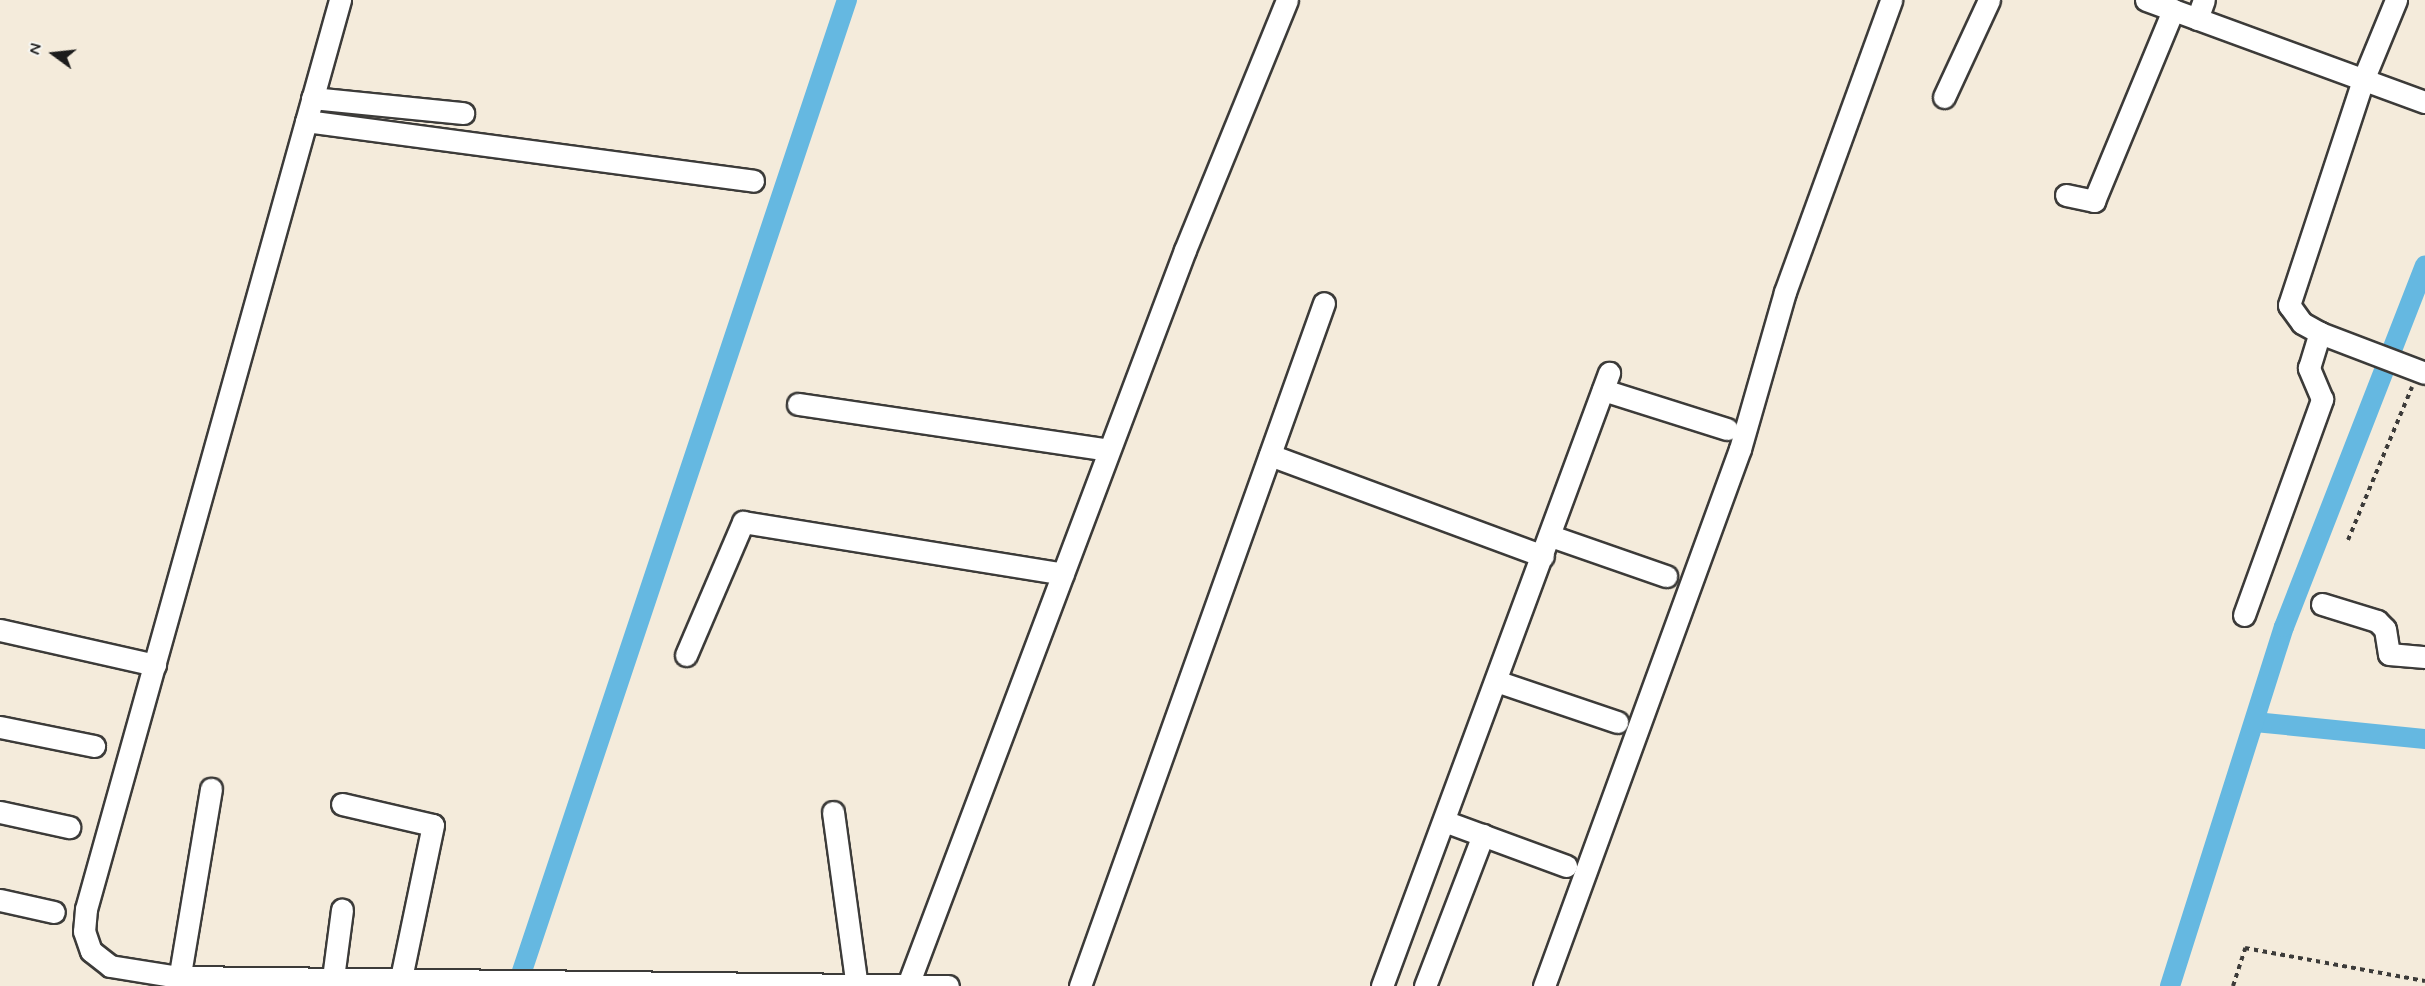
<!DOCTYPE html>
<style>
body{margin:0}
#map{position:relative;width:2425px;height:986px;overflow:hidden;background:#f4ebdb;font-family:Mynerve,sans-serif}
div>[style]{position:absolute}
.canal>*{height:20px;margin:-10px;padding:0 10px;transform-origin:10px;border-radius:10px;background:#65b8e1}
.path>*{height:4px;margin-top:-2px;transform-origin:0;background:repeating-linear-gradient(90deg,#3c3b39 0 4.5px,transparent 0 9px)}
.roads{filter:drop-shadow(2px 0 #3c3b39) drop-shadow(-2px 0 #3c3b39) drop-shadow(0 2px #3c3b39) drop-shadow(0 -2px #3c3b39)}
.minor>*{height:21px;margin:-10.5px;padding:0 10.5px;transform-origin:10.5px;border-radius:10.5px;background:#fff}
span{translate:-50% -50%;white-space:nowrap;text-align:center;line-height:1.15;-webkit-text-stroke:5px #f6f6f2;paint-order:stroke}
.north{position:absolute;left:24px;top:24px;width:60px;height:60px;-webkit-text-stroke:4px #f6f6f2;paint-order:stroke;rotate:285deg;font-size:16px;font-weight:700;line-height:24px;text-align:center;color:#1c1c1c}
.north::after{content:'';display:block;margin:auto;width:21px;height:27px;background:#1c1c1c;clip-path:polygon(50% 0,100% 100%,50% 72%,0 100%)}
</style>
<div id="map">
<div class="canal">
<i style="left:2255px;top:722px;width:171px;rotate:5.7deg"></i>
<i style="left:517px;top:986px;width:1040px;rotate:-71.5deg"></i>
<i style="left:2170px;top:986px;width:377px;rotate:-72.4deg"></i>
<i style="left:2284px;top:627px;width:388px;rotate:-68.7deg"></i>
</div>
<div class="path">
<i style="left:2348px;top:540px;width:166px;rotate:-67.3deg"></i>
<i style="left:2233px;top:986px;width:40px;rotate:-72deg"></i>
<i style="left:2245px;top:948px;width:183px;rotate:10.4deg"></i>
</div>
<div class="roads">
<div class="minor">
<i style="left:340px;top:0;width:944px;rotate:105.61deg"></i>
<i style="left:86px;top:909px;width:22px;rotate:95deg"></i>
<i style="left:84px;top:931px;width:21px;rotate:71deg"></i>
<i style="left:91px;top:951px;width:24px;rotate:38deg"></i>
<i style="left:110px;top:966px;width:70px;rotate:9.1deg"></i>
<i style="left:179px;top:977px;width:769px;rotate:0.67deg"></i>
<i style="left:2146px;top:0;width:297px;rotate:20.1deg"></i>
<i style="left:2396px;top:0;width:87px;rotate:112.4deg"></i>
<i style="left:2363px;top:80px;width:237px;rotate:108.2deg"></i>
<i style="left:2289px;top:305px;width:22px;rotate:54deg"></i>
<i style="left:2302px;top:323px;width:21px;rotate:29deg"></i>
<i style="left:2320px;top:333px;width:112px;rotate:20.9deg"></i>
<i style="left:2197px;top:19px;width:20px;rotate:-70deg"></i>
<i style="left:1944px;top:97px;width:107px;rotate:-65.1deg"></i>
<i style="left:312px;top:98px;width:152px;rotate:5.7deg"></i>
<i style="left:306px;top:121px;width:451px;rotate:7.6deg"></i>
<i style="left:2066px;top:195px;width:29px;rotate:12deg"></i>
<i style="left:2094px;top:201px;width:207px;rotate:-67.5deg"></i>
<i style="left:1603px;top:390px;width:130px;rotate:17.5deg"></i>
<i style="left:798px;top:404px;width:313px;rotate:8.4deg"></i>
<i style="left:1270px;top:455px;width:291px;rotate:20.3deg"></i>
<i style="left:1551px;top:536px;width:122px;rotate:19.2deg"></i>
<i style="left:2322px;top:604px;width:58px;rotate:17.2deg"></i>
<i style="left:2377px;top:621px;width:11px;rotate:45deg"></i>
<i style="left:2385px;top:629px;width:25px;rotate:81deg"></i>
<i style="left:2389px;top:654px;width:36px;rotate:5deg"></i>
<i style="left:2244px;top:615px;width:230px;rotate:-70.1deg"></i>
<i style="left:2322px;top:399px;width:34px;rotate:-113deg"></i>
<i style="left:2309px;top:368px;width:37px;rotate:-73deg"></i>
<i style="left:0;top:630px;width:159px;rotate:12.7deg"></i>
<i style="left:686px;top:655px;width:145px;rotate:-66.8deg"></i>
<i style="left:743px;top:522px;width:324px;rotate:9.2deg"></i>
<i style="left:1496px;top:681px;width:128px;rotate:18.7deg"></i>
<i style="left:0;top:727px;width:96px;rotate:11.4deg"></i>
<i style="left:342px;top:804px;width:93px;rotate:13deg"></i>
<i style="left:433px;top:825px;width:156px;rotate:101.8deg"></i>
<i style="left:0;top:812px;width:71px;rotate:12.3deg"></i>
<i style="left:833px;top:812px;width:171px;rotate:82.2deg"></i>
<i style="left:1444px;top:821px;width:130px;rotate:20.2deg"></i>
<i style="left:0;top:900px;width:55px;rotate:12.5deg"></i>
<i style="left:333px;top:978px;width:69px;rotate:-82.5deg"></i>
<i style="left:909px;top:982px;width:782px;rotate:-69.34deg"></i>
<i style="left:1185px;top:250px;width:270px;rotate:-67.8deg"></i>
<i style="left:178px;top:986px;width:200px;rotate:-80.5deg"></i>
<i style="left:1080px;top:986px;width:725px;rotate:-70.34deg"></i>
<i style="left:1382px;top:986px;width:654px;rotate:-69.68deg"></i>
<i style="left:1425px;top:986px;width:162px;rotate:-69deg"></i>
<i style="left:1544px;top:986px;width:572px;rotate:-69.95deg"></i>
<i style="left:1740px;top:449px;width:163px;rotate:-74deg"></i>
<i style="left:1785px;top:292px;width:311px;rotate:-70deg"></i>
</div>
</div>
<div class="north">N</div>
</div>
